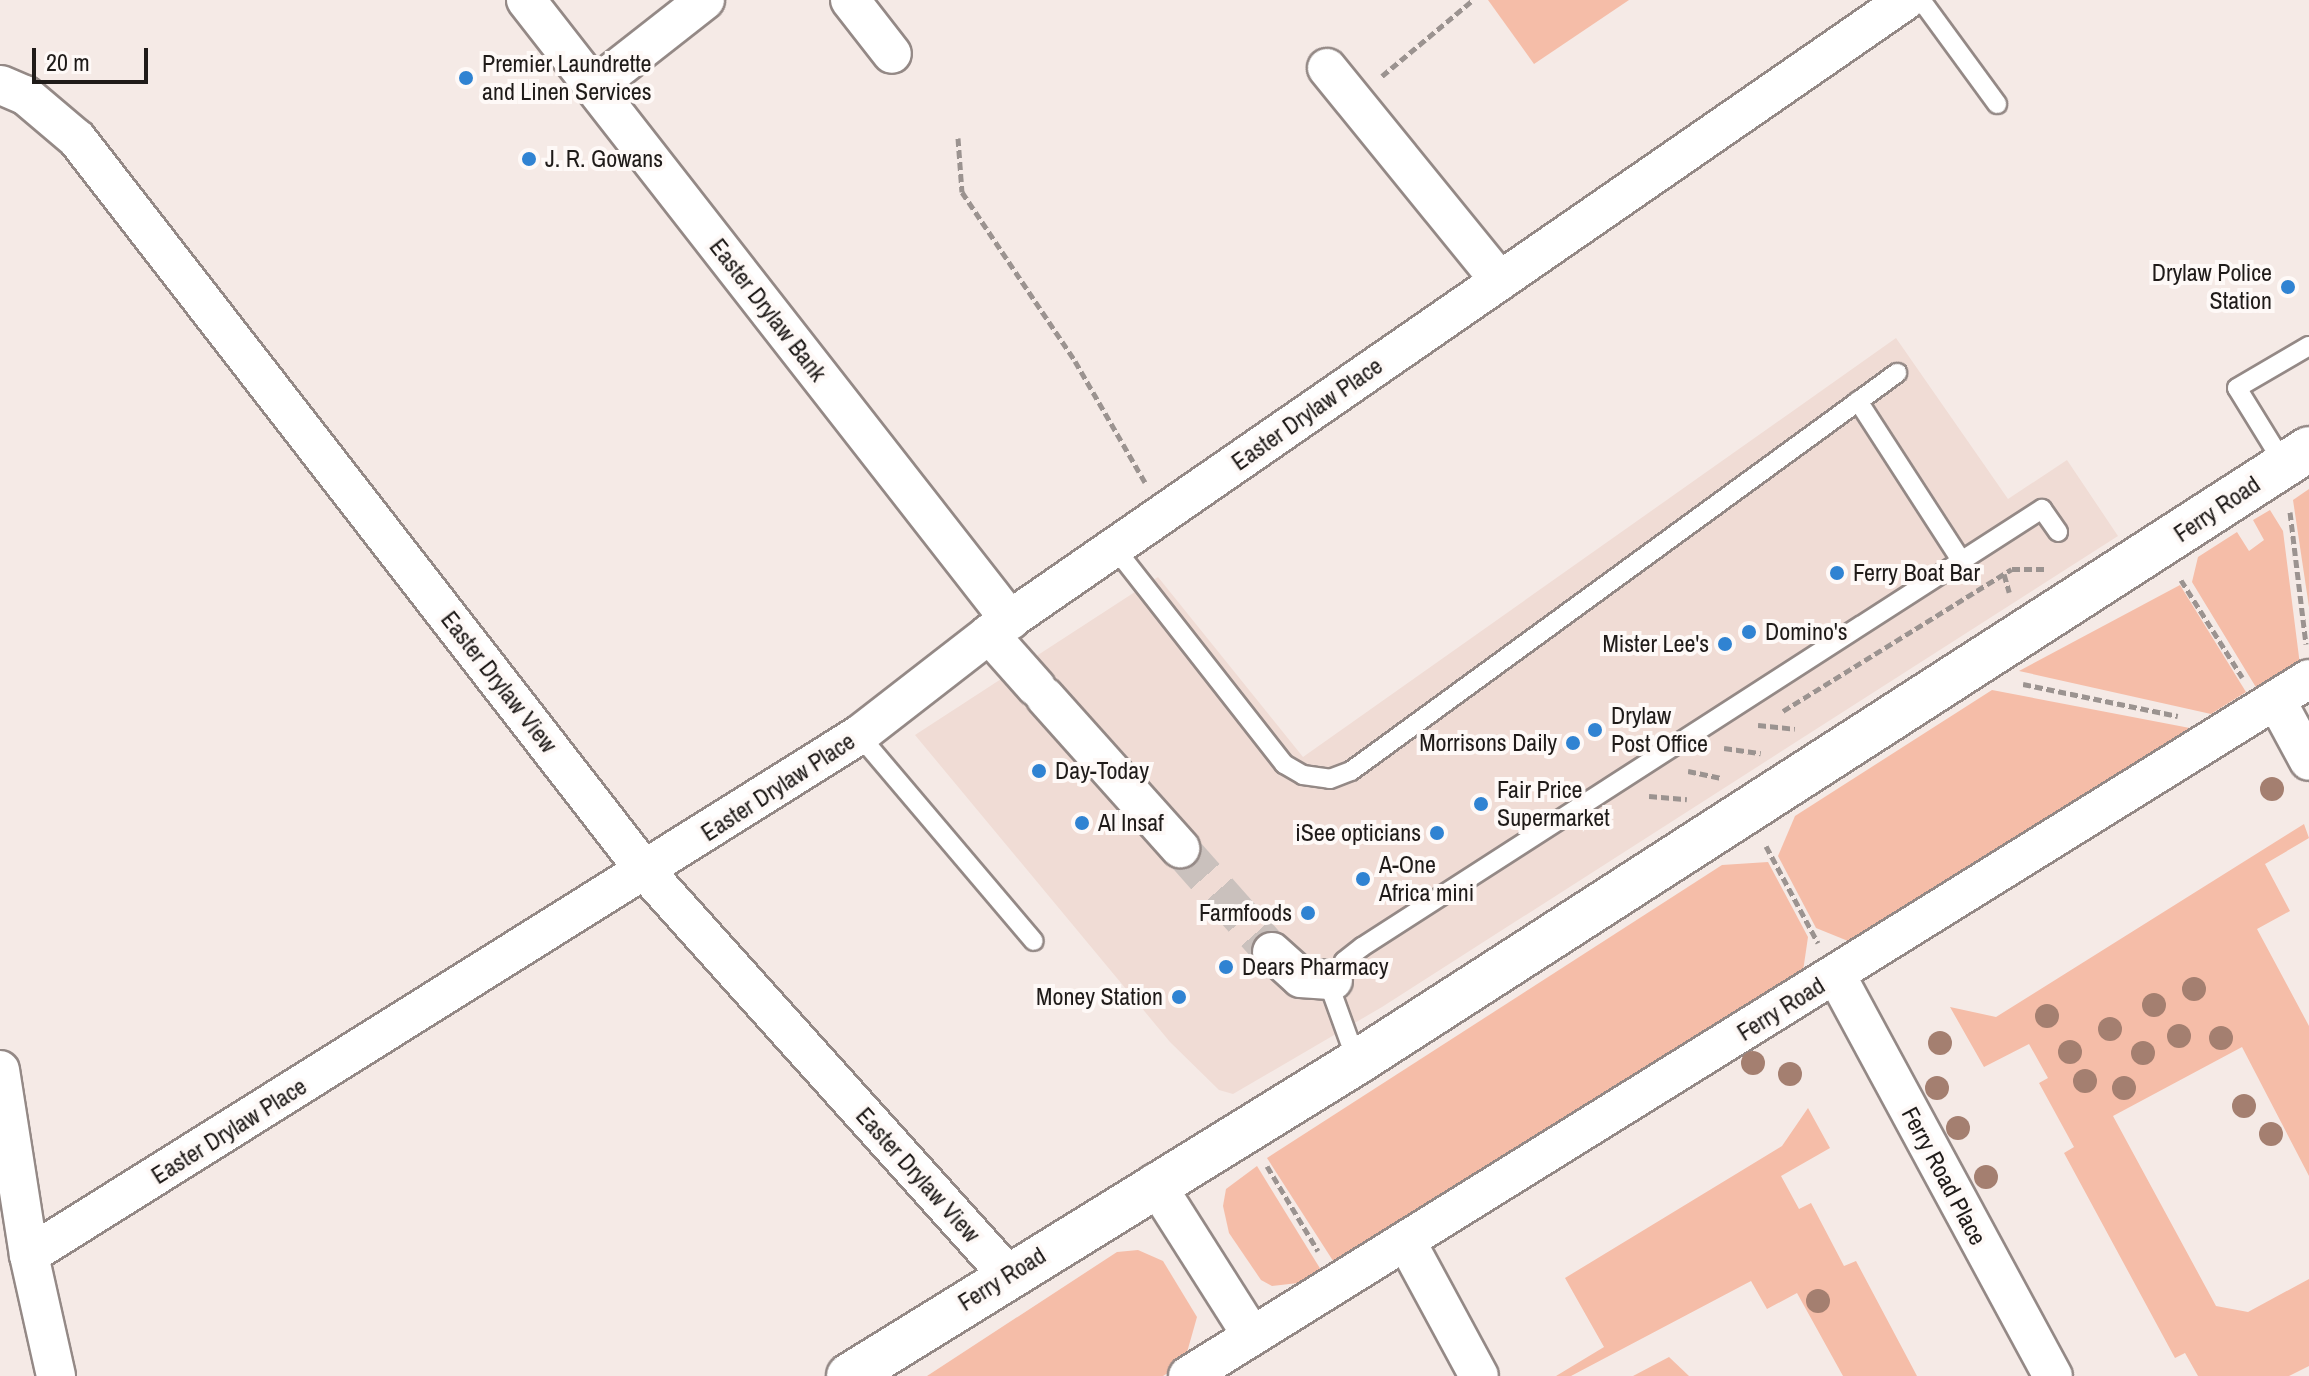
<!DOCTYPE html>
<style>
body{margin:0}
#map{position:relative;width:2309px;height:1376px;overflow:hidden;background:#f5eae6;font-family:"Archivo Narrow",sans-serif}
div>[style]{position:absolute}
.built>*{inset:0;background:#f0dcd5}
.green>*{inset:0;background:#f5bda8}
.street-tunnel>*{height:38px;margin-top:-19px;transform-origin:0;background:repeating-linear-gradient(90deg,#cac1bd 0 38px,transparent 0 57px)}
.path>*{height:5px;margin-top:-2.5px;transform-origin:0;background:repeating-linear-gradient(90deg,#9b9390 0 8px,transparent 0 12px)}
.roads{filter:drop-shadow(2px 0 #948986) drop-shadow(-2px 0 #948986) drop-shadow(0 2px #948986) drop-shadow(0 -2px #948986)}
.lane>*{height:18px;margin:-9px;padding:0 9px;transform-origin:9px;border-radius:9px;background:#fff}
.street>*{height:38px;margin:-19px;padding:0 19px;transform-origin:19px;border-radius:19px;background:#fff}
.secondary>*{height:44px;margin:-22px;padding:0 22px;transform-origin:22px;border-radius:22px;background:#fff}
.trees>*{width:24px;height:24px;margin:-12px;border-radius:50%;background:#a47f70}
.dots>*{width:22px;height:22px;translate:-50% -50%;box-sizing:border-box;border:4px solid #fef9f7;border-radius:50%}
span{translate:-50% -50%;white-space:nowrap;text-align:center;line-height:1.15;-webkit-text-stroke:8px #fef9f7;paint-order:stroke}
.poi-label{font-size:24px;color:#1f1b19}
.left{translate:0 -50%;text-align:left}
.right{translate:-100% -50%;text-align:right}
.street-label{font-size:24px;color:#1f1b19}
.scale{position:absolute;left:32px;top:48px;width:116px;height:36px;box-sizing:border-box;border:4px solid #1f1b19;border-top:0;padding-left:10px;font-size:24px;line-height:28px;white-space:nowrap;color:#1f1b19;-webkit-text-stroke:6px #fef9f7;paint-order:stroke}
</style>
<div id="map">
<div class="built">
<i style="clip-path:polygon(1896px 338px,2008px 499px,2067px 460px,2118px 536px,1382px 1007px,1233px 1094px,1219px 1090px,1170px 1042px,915px 735px,1158px 577px,1303px 757px)"></i>
</div>
<div class="green">
<i style="clip-path:polygon(1488px 0,1629px 0,1534px 64px)"></i>
<i style="clip-path:polygon(2309px 489px,2309px 607px,2293px 500px)"></i>
<i style="clip-path:polygon(2270px 510px,2283px 531px,2300px 665px,2257px 689px,2192px 582px,2198px 557px,2237px 532px,2249px 551px,2264px 540px,2253px 520px)"></i>
<i style="clip-path:polygon(2180px 585px,2246px 692px,2211px 714px,2019px 671px)"></i>
<i style="clip-path:polygon(1992px 690px,2195px 729px,1853px 943px,1816px 928px,1778px 856px,1795px 816px)"></i>
<i style="clip-path:polygon(2304px 824px,2309px 838px,2265px 864px,2290px 911px,2257px 929px,2309px 1026px,2309px 1176px,2242px 1047px,2113px 1116px,2216px 1306px,2248px 1312px,2309px 1279px,2309px 1366px,2289px 1376px,2198px 1376px,2185px 1353px,2175px 1358px,2064px 1153px,2074px 1147px,2039px 1083px,2048px 1078px,2029px 1044px,1984px 1067px,1950px 1007px,1996px 1017px)"></i>
<i style="clip-path:polygon(1768px 862px,1808px 937px,1802px 978px,1337px 1267px,1267px 1158px,1722px 865px)"></i>
<i style="clip-path:polygon(1808px 1108px,1830px 1148px,1781px 1176px,1799px 1209px,1811px 1203px,1844px 1266px,1856px 1261px,1917px 1376px,1843px 1376px,1797px 1293px,1767px 1309px,1751px 1281px,1571px 1376px,1556px 1376px,1604px 1347px,1565px 1278px,1782px 1146px)"></i>
<i style="clip-path:polygon(1257px 1166px,1321px 1270px,1298px 1283px,1272px 1286px,1261px 1280px,1229px 1233px,1223px 1206px,1226px 1189px)"></i>
<i style="clip-path:polygon(1138px 1250px,1163px 1261px,1197px 1317px,1184px 1363px,1163px 1376px,927px 1376px,1117px 1252px)"></i>
<i style="clip-path:polygon(1669px 1357px,1689px 1376px,1633px 1376px)"></i>
</div>
<div class="street-tunnel">
<i style="left:1180px;top:848px;width:139px;rotate:48.5deg"></i>
</div>
<div class="path">
<i style="left:1382px;top:76px;width:119px;rotate:-39.9deg"></i>
<i style="left:958px;top:138px;width:54px;rotate:85.8deg"></i>
<i style="left:962px;top:192px;width:203px;rotate:56.2deg"></i>
<i style="left:1075px;top:361px;width:140px;rotate:60deg"></i>
<i style="left:2290px;top:512px;width:133px;rotate:83.1deg"></i>
<i style="left:2004px;top:574px;width:19px;rotate:74deg"></i>
<i style="left:2181px;top:580px;width:115px;rotate:57.8deg"></i>
<i style="left:2023px;top:684px;width:158px;rotate:11.7deg"></i>
<i style="left:1783px;top:711px;width:269px;rotate:-31.8deg"></i>
<i style="left:2012px;top:569px;width:32px"></i>
<i style="left:1758px;top:725px;width:37px;rotate:6deg"></i>
<i style="left:1724px;top:748px;width:37px;rotate:8deg"></i>
<i style="left:1688px;top:771px;width:34px;rotate:12deg"></i>
<i style="left:1649px;top:796px;width:38px;rotate:5deg"></i>
<i style="left:1766px;top:846px;width:110px;rotate:61.8deg"></i>
<i style="left:1267px;top:1166px;width:99px;rotate:59deg"></i>
</div>
<div class="roads">
<div class="lane">
<i style="left:1921px;top:0;width:129px;rotate:53.8deg"></i>
<i style="left:1858px;top:401px;width:189px;rotate:57.1deg"></i>
<i style="left:2284px;top:464px;width:89px;rotate:-121.7deg"></i>
<i style="left:2237px;top:388px;width:83px;rotate:-30.3deg"></i>
<i style="left:1114px;top:547px;width:276px;rotate:51.9deg"></i>
<i style="left:1284px;top:764px;width:22px;rotate:30deg"></i>
<i style="left:1303px;top:775px;width:27px;rotate:8deg"></i>
<i style="left:1330px;top:779px;width:22px;rotate:-21deg"></i>
<i style="left:1351px;top:771px;width:676px;rotate:-36.09deg"></i>
<i style="left:859px;top:735px;width:270px;rotate:49.7deg"></i>
<i style="left:1357px;top:1062px;width:73px;rotate:-109.9deg"></i>
<i style="left:1332px;top:993px;width:34px;rotate:-69deg"></i>
<i style="left:1344px;top:961px;width:23px;rotate:-38deg"></i>
<i style="left:1362px;top:947px;width:809px;rotate:-32.79deg"></i>
<i style="left:2042px;top:509px;width:28px;rotate:55deg"></i>
</div>
<div class="street">
<i style="left:526px;top:0;width:787px;rotate:52.02deg"></i>
<i style="left:850px;top:0;width:68px;rotate:52.1deg"></i>
<i style="left:1327px;top:68px;width:274px;rotate:50.9deg"></i>
<i style="left:1px;top:85px;width:26px;rotate:23deg"></i>
<i style="left:25px;top:95px;width:68px;rotate:40.2deg"></i>
<i style="left:77px;top:139px;width:928px;rotate:52.18deg"></i>
<i style="left:646px;top:872px;width:542px;rotate:48.07deg"></i>
<i style="left:594px;top:87px;width:141px;rotate:-38.1deg"></i>
<i style="left:989px;top:634px;width:71px;rotate:48.4deg"></i>
<i style="left:1045px;top:697px;width:203px;rotate:48.2deg"></i>
<i style="left:2276px;top:700px;width:69px;rotate:61.6deg"></i>
<i style="left:1272px;top:952px;width:39px;rotate:42deg"></i>
<i style="left:1301px;top:978px;width:32px;rotate:4deg"></i>
<i style="left:1836px;top:975px;width:456px;rotate:61.6deg"></i>
<i style="left:0;top:1070px;width:187px;rotate:81.1deg"></i>
<i style="left:29px;top:1255px;width:124px;rotate:77.4deg"></i>
<i style="left:1155px;top:1183px;width:181px;rotate:57.6deg"></i>
<i style="left:1406px;top:1241px;width:153px;rotate:61.6deg"></i>
<i style="left:29px;top:1255px;width:979px;rotate:-32.07deg"></i>
<i style="left:859px;top:735px;width:165px;rotate:-37.8deg"></i>
<i style="left:989px;top:634px;width:1115px;rotate:-34.66deg"></i>
<i style="left:1188px;top:1376px;width:1320px;rotate:-31.87deg"></i>
</div>
<div class="secondary">
<i style="left:849px;top:1376px;width:597px;rotate:-31.72deg"></i>
<i style="left:1357px;top:1062px;width:1132px;rotate:-32.78deg"></i>
</div>
</div>
<div class="trees">
<i style="left:2272px;top:789px"></i>
<i style="left:2194px;top:989px"></i>
<i style="left:2154px;top:1005px"></i>
<i style="left:2047px;top:1016px"></i>
<i style="left:2110px;top:1029px"></i>
<i style="left:2179px;top:1036px"></i>
<i style="left:2221px;top:1038px"></i>
<i style="left:1940px;top:1043px"></i>
<i style="left:2070px;top:1052px"></i>
<i style="left:2143px;top:1053px"></i>
<i style="left:1753px;top:1063px"></i>
<i style="left:1790px;top:1074px"></i>
<i style="left:2085px;top:1081px"></i>
<i style="left:1937px;top:1088px"></i>
<i style="left:2124px;top:1088px"></i>
<i style="left:2244px;top:1106px"></i>
<i style="left:1958px;top:1128px"></i>
<i style="left:2271px;top:1134px"></i>
<i style="left:1986px;top:1177px"></i>
<i style="left:1818px;top:1301px"></i>
</div>
<div class="dots">
<i style="left:466px;top:78px;background:#3083d2"></i>
<i style="left:529px;top:159px;background:#3083d2"></i>
<i style="left:2288px;top:287px;background:#3083d2"></i>
<i style="left:1837px;top:573px;background:#3083d2"></i>
<i style="left:1749px;top:632px;background:#3083d2"></i>
<i style="left:1725px;top:644px;background:#3083d2"></i>
<i style="left:1595px;top:730px;background:#3083d2"></i>
<i style="left:1573px;top:743px;background:#3083d2"></i>
<i style="left:1039px;top:771px;background:#3083d2"></i>
<i style="left:1481px;top:804px;background:#3083d2"></i>
<i style="left:1082px;top:823px;background:#3083d2"></i>
<i style="left:1437px;top:833px;background:#3083d2"></i>
<i style="left:1363px;top:879px;background:#3083d2"></i>
<i style="left:1308px;top:913px;background:#3083d2"></i>
<i style="left:1226px;top:967px;background:#3083d2"></i>
<i style="left:1179px;top:997px;background:#3083d2"></i>
</div>
<div class="poi-label">
<span class="left" style="left:482px;top:78px">Premier Laundrette<br>and Linen Services</span>
<span class="left" style="left:545px;top:159px">J. R. Gowans</span>
<span class="right" style="left:2272px;top:287px">Drylaw Police<br>Station</span>
<span class="left" style="left:1853px;top:573px">Ferry Boat Bar</span>
<span class="left" style="left:1765px;top:632px">Domino's</span>
<span class="right" style="left:1709px;top:644px">Mister Lee's</span>
<span class="left" style="left:1611px;top:730px">Drylaw<br>Post Office</span>
<span class="right" style="left:1557px;top:743px">Morrisons Daily</span>
<span class="left" style="left:1055px;top:771px">Day-Today</span>
<span class="left" style="left:1497px;top:804px">Fair Price<br>Supermarket</span>
<span class="left" style="left:1098px;top:823px">Al Insaf</span>
<span class="right" style="left:1421px;top:833px">iSee opticians</span>
<span class="left" style="left:1379px;top:879px">A-One<br>Africa mini</span>
<span class="right" style="left:1292px;top:913px">Farmfoods</span>
<span class="left" style="left:1242px;top:967px">Dears Pharmacy</span>
<span class="right" style="left:1163px;top:997px">Money Station</span>
</div>
<div class="street-label">
<span style="left:768px;top:310px;rotate:52deg">Easter Drylaw Bank</span>
<span style="left:1307px;top:414px;rotate:-35deg">Easter Drylaw Place</span>
<span style="left:2217px;top:509px;rotate:-34deg">Ferry Road</span>
<span style="left:499px;top:682px;rotate:52deg">Easter Drylaw View</span>
<span style="left:778px;top:787px;rotate:-33deg">Easter Drylaw Place</span>
<span style="left:1781px;top:1009px;rotate:-32deg">Ferry Road</span>
<span style="left:229px;top:1131px;rotate:-32deg">Easter Drylaw Place</span>
<span style="left:918px;top:1175px;rotate:48deg">Easter Drylaw View</span>
<span style="left:1944px;top:1176px;rotate:62deg">Ferry Road Place</span>
<span style="left:1002px;top:1279px;rotate:-32deg">Ferry Road</span>
</div>
<div class="scale">20 m</div>
</div>
